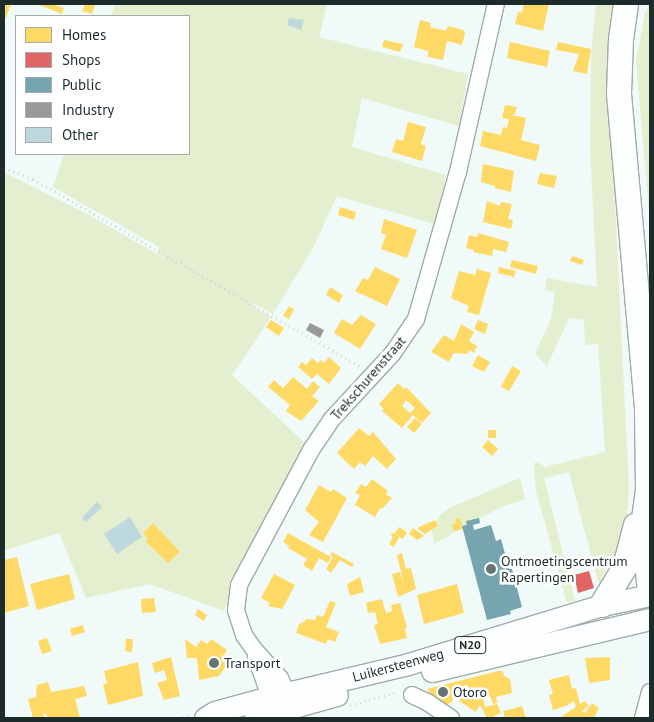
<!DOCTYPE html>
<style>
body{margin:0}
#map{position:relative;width:654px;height:722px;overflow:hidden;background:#f0faf8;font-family:"PT Sans",sans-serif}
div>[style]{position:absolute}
.green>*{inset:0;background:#e4efcf}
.homes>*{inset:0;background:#ffd966}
.shops>*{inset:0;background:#e06666}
.public>*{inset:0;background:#76a5af}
.industry>*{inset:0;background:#999}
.building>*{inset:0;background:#bed9de}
.path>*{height:2.5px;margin-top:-1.25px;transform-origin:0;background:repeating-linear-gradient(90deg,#d1d5d4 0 1px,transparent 0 5px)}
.roads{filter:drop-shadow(1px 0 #9facaa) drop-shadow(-1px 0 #9facaa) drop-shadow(0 1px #9facaa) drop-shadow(0 -1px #9facaa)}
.minor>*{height:16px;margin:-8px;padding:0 8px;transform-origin:8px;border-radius:8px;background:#fdfefe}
.major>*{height:21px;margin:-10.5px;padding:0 10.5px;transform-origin:10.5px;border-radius:10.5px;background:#fdfefe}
.highway>*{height:24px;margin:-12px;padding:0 12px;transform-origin:12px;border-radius:12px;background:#fdfefe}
.dots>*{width:14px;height:14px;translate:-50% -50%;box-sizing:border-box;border:2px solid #fff;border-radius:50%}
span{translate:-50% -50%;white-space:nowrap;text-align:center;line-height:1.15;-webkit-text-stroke:5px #fff;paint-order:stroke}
.shield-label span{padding:1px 4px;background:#fff;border:1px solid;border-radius:4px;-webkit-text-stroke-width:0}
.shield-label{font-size:12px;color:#1b2c2a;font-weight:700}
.street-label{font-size:14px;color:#1b2c2a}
.poi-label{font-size:14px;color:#1b2c2a}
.left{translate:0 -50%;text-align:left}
.frame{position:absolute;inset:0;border:5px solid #1b2c2a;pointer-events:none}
.legend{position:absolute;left:15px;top:15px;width:175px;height:140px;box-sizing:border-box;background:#fff;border:1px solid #a4abaa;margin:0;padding:6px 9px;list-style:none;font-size:15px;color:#1b2c2a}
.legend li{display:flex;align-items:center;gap:10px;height:25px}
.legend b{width:25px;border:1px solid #a4abaa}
</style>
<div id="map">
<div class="green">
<i style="clip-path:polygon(116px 4px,327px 4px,319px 37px,468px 74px,459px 126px,362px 98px,352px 147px,446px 175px,435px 224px,337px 196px,313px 248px,273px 314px,255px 304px,253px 306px,271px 317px,232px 375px,305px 443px,238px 569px,224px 611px,150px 584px,86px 598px,59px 533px,4px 551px,4px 172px,91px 216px,157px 254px,159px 247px,53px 187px,64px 154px,189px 154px,189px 16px,111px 16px)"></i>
<i style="clip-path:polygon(596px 4px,621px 4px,612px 71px,614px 184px,629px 488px,625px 553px,618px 568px,608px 564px,599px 585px,569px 472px,544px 478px,575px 601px,567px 603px,536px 491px,534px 465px,536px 461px,545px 467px,605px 452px,598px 344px,585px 345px,584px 320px,569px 318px,547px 366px,535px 354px,551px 319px,555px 292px,545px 290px,547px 278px,597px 287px,590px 148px,591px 53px)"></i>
<i style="clip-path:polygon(650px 4px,650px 223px,636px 62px,645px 12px)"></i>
<i style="clip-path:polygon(520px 478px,525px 499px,501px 507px,434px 544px,432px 530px,440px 515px,449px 508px)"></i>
</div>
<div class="homes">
<i style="clip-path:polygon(4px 4px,11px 4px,6px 18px,4px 18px)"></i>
<i style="clip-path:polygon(37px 4px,52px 4px,64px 8px,62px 14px)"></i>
<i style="clip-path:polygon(85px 4px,95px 5px,92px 14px,82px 11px)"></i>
<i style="clip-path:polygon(524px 4px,549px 4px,543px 31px,515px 24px,518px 12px,522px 13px)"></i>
<i style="clip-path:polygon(420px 20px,431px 23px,430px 27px,446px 31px,448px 26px,463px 30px,465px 33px,462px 45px,447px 41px,443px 60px,428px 57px,428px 51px,414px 47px)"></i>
<i style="clip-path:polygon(384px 40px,403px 44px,400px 52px,382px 47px)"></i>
<i style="clip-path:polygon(510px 42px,550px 51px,547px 67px,507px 58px)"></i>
<i style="clip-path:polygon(558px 42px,591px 49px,587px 74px,573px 71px,579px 54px,556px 50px)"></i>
<i style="clip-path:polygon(505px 105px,517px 107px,515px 114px,511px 115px,526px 118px,521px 140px,540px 145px,536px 161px,480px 146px,483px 131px,501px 135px,503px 127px,507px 128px,509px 119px,502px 118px)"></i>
<i style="clip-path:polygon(408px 122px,426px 127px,421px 144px,426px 146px,422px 161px,392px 152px,396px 139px,403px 141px)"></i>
<i style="clip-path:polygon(483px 164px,514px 171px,511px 192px,495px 188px,495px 186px,481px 182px)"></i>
<i style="clip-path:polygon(540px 173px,557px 176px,554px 188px,537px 184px)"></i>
<i style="clip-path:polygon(487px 201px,500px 206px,501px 202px,512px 204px,508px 219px,513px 220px,511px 229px,483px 222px)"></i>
<i style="clip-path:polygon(340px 207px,356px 212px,354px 220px,338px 215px)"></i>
<i style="clip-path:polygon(384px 219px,417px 230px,407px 258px,381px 249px,386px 235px,381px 233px)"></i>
<i style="clip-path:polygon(478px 233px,509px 242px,506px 252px,493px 249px,492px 256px,473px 252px,474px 250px,466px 248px,469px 235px,477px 237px)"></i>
<i style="clip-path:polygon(572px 256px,584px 260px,582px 265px,570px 261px)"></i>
<i style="clip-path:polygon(512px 260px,538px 266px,536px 274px,510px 267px)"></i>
<i style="clip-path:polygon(375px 267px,400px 279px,387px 306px,355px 291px,363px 278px,368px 280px)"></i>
<i style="clip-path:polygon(499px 267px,516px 271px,514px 277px,498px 273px)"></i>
<i style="clip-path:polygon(477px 269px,491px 273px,479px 315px,467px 312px,469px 306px,451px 298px,459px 271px,475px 275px)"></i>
<i style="clip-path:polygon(330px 287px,343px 295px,339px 303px,326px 295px)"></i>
<i style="clip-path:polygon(289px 306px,294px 309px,289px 319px,283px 316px)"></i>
<i style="clip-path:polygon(361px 315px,376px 324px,360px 349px,334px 333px,342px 319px,352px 325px)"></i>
<i style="clip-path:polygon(271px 320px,284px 328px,279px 336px,266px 327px)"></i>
<i style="clip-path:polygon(478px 320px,488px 324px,485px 334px,474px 329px)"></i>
<i style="clip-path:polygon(461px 324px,474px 332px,469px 341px,477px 346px,474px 353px,470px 350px,467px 354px,454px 353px,449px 362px,431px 352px,444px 335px,454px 341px)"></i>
<i style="clip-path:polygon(478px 355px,490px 362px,484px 372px,472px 366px)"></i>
<i style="clip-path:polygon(329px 357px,341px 368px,329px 384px,317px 374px,312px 379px,298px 367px,302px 362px,306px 365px,312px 358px,318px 363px,321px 360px,324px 363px)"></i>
<i style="clip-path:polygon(512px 366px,521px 371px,509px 391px,501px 387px)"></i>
<i style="clip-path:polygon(293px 377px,307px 389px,313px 381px,320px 387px,312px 396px,319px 401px,301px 421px,286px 411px,290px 405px,268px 387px,274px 380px,283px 388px)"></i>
<i style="clip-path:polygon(evenodd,398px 383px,404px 389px,406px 387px,431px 413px,422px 423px,413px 415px,402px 428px,382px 411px,384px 409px,379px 404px,398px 383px,406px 400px,415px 408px,410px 413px,402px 406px,406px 400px)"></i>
<i style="clip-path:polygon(415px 418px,422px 424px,414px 433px,407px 427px)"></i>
<i style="clip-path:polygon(359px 428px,369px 436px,373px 432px,396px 459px,387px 469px,373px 456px,365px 466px,360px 462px,354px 469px,337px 453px)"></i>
<i style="clip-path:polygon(488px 430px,496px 430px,496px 438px,488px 438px)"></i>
<i style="clip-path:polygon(488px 440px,498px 449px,492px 456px,482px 447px)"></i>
<i style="clip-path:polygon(372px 479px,388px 491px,386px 494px,392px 498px,382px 509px,380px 508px,375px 517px,355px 505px,360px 495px,355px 493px,361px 484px,366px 487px)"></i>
<i style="clip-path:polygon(319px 485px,331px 492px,333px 489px,347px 498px,323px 542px,309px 535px,319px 522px,305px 510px)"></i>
<i style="clip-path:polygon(460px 518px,463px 529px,454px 531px,452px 525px,456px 523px,455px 519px)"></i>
<i style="clip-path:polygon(435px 520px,438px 526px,425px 534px,417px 528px)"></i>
<i style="clip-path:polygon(153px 523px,180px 552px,168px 563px,145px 541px,148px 539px,143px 533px)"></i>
<i style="clip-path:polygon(399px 527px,407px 532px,403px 539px,399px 537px,394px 547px,389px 544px,393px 537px,391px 535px,392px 533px,394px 534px)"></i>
<i style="clip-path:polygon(413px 528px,424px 536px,417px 540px,409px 534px)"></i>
<i style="clip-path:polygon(288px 533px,331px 557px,328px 563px,319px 558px,312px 571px,303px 565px,307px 559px,288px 548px,289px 546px,283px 542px)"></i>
<i style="clip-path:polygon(332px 552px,354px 564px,352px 567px,340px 560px,331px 573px,326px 569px,333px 557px,330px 555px)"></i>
<i style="clip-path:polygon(402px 553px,406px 569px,411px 568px,416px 589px,398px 597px,392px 574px,400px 572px,404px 585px,397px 555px)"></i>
<i style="clip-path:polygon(17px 557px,29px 606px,4px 613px,4px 560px)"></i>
<i style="clip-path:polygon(69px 574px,75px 599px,37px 610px,30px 584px)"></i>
<i style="clip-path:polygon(274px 574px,295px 585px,282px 609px,268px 606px,270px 603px,261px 598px)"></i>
<i style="clip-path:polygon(360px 577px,364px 592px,350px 596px,347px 584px)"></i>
<i style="clip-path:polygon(457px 584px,464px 613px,424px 624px,417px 595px)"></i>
<i style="clip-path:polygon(154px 598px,156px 612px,142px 613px,141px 599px)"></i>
<i style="clip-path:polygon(382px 599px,386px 613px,392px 611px,391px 605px,400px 603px,407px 627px,405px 628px,407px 638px,380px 644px,374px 625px,378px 624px,375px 612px,368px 613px,366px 603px)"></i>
<i style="clip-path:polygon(330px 601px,336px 603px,326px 627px,339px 632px,335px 642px,328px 639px,326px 644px,296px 633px,299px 624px,304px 622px,306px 619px,315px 620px,317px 615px,323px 617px)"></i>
<i style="clip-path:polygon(198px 609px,207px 615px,204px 621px,195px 615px)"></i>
<i style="clip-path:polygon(83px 625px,85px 632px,72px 636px,70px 629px)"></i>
<i style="clip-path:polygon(47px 638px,52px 651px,42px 654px,38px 641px)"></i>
<i style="clip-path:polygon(126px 639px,133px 639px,132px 652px,125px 651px)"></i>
<i style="clip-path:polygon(185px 639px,196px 647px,201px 640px,207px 644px,211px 639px,227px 650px,224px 655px,230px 660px,219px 676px,199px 680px,197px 658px,187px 658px)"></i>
<i style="clip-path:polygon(171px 657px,180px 696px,164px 700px,157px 683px,167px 680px,164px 670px,155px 673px,152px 663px)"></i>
<i style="clip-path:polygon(610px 657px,610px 680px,589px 683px,585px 658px)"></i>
<i style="clip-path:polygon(138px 662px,143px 696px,108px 705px,103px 684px,107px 683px,104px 671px)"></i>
<i style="clip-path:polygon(498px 671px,503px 671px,504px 676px,510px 679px,512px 693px,496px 697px,497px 703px,493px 704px,490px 696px,483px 697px,485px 707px,497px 704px,501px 713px,490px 718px,487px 718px,480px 705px,476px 712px,459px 701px,466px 691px,452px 696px,453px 701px,445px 706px,434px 699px,427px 689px)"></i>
<i style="clip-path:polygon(569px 675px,572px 689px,576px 688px,580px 704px,585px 701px,589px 706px,582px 711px,585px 713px,592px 703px,599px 708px,594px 718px,559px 718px,576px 707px,574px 701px,566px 706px,553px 710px,549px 695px,553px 694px,549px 680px)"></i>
<i style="clip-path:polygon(48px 682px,51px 692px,84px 686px,87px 696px,75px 699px,80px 718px,47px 718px,46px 713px,43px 715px,44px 718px,33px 718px,28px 699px,36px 697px,37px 685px)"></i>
<i style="clip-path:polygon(522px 706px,526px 718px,505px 718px,503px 711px)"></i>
</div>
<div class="shops">
<i style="clip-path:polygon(589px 571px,594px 588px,578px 593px,574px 575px)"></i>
</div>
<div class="public">
<i style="clip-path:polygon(479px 518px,480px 523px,473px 525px,474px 530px,491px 525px,496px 541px,501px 539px,509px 569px,512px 569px,522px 607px,510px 611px,511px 614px,487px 620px,462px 526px,467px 525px,466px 521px)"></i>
</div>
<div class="industry">
<i style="clip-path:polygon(310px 323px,324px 330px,320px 338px,306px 330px)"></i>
</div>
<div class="building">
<i style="clip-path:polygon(289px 18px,304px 20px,301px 30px,287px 25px)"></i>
<i style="clip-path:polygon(97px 502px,102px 507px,86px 522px,82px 518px)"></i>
<i style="clip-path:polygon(130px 517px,142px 537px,117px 554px,104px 534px)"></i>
</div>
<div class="path">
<i style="left:4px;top:168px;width:31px;rotate:21deg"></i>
<i style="left:33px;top:179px;width:377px;rotate:29.8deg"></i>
<i style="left:350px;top:705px;width:49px;rotate:-15.5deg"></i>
<i style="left:178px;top:718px;width:11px;rotate:-10deg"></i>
</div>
<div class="roads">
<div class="minor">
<i style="left:256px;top:657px;width:42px;rotate:70.7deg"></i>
<i style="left:270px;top:697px;width:11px;rotate:85deg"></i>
<i style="left:412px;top:695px;width:17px;rotate:25deg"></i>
<i style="left:427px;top:702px;width:29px;rotate:34deg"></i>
<i style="left:291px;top:704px;width:28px;rotate:-113deg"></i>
<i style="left:280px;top:678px;width:40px;rotate:-132deg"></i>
<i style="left:253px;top:648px;width:16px;rotate:-125deg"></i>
<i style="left:244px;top:635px;width:26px;rotate:-108deg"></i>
<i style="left:236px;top:610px;width:25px;rotate:-83deg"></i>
<i style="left:239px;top:585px;width:153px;rotate:-61.9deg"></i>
<i style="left:311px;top:450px;width:36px;rotate:-56deg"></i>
<i style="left:331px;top:420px;width:91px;rotate:-47.2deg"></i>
<i style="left:393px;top:353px;width:41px;rotate:-55.9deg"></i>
<i style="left:416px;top:319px;width:153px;rotate:-74.1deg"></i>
<i style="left:458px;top:172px;width:172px;rotate:-77.3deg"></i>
<i style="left:643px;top:718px;width:27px;rotate:-75deg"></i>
</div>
<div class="major">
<i style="left:432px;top:671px;width:224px;rotate:-13.4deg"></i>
<i style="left:205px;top:718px;width:12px;rotate:-31deg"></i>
<i style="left:215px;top:712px;width:57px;rotate:-15.3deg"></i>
<i style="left:270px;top:697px;width:142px;rotate:-13.4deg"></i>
<i style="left:408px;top:664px;width:203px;rotate:-16.9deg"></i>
<i style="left:602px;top:605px;width:49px;rotate:-11.8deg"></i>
<i style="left:255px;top:718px;width:85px;rotate:-15.7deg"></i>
</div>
<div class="highway">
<i style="left:626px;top:4px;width:35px;rotate:98deg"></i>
<i style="left:621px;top:39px;width:55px;rotate:92.1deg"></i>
<i style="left:619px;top:94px;width:316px;rotate:84.9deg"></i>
<i style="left:647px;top:409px;width:81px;rotate:89.3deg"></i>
<i style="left:648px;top:490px;width:34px;rotate:98deg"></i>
<i style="left:643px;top:524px;width:68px;rotate:84.1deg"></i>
<i style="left:602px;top:605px;width:44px;rotate:-58.8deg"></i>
<i style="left:625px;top:567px;width:43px;rotate:-75.3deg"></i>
</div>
</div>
<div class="dots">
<i style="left:491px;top:569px;background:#667472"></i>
<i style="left:214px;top:663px;background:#667472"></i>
<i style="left:443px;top:692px;background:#667472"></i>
</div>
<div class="shield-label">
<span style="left:470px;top:645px">N20</span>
</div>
<div class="street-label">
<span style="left:368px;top:378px;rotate:-49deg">Trekschurenstraat</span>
<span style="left:398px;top:665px;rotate:-15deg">Luikersteenweg</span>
</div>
<div class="poi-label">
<span class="left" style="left:501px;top:569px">Ontmoetingscentrum<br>Rapertingen</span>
<span class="left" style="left:224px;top:663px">Transport</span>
<span class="left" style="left:453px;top:692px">Otoro</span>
</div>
<div class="frame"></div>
<ul class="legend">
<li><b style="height:14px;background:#ffd966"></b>Homes</li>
<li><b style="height:14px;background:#e06666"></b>Shops</li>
<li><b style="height:14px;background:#76a5af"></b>Public</li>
<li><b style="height:14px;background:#999"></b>Industry</li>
<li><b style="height:14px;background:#bed9de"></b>Other</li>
</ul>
</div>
